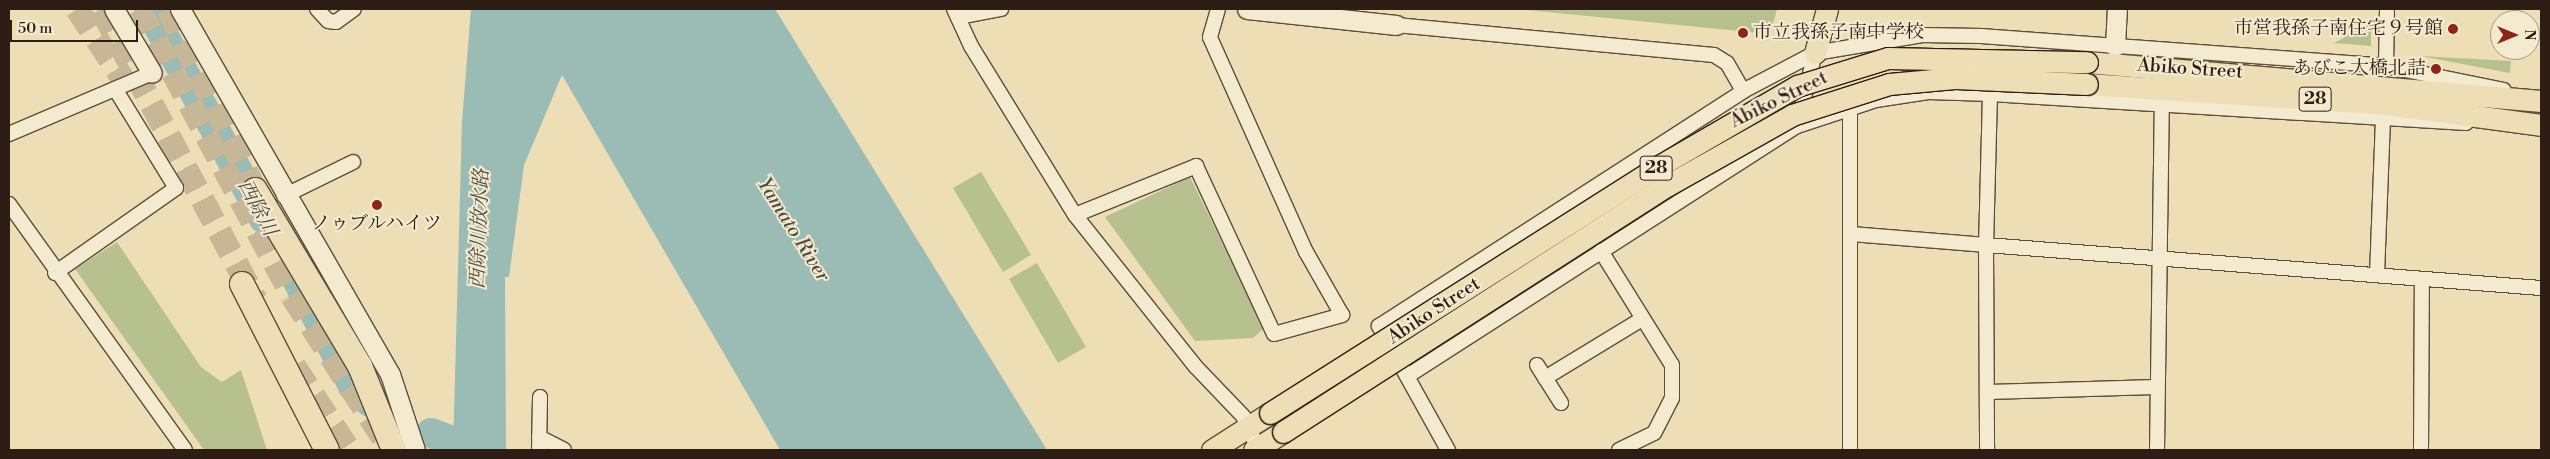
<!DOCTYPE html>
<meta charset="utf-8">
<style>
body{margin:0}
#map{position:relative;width:2550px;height:459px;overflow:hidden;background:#eedeb6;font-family:"Libre Bodoni","Noto Serif JP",serif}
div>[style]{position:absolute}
.green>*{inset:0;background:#b7c18f}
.water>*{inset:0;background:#9bbbb5}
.river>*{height:30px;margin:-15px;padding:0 15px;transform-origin:15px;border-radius:15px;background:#9bbbb5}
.highway-tunnel>*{height:24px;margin-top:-12px;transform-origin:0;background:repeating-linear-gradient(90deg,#c7b796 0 24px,transparent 0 36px)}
.roads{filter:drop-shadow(1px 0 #5d4d3c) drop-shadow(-1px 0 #5d4d3c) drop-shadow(0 1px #5d4d3c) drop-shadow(0 -1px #5d4d3c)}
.street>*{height:14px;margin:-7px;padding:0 7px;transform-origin:7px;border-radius:7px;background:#f4ead0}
.secondary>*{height:19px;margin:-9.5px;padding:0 9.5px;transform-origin:9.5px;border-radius:9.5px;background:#f4ead0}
.primary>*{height:21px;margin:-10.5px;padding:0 10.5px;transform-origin:10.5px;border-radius:10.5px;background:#eedeb6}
.highway>*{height:24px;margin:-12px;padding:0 12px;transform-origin:12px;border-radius:12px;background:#eedeb6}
.bridges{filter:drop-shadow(1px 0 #2d1d14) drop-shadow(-1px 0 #2d1d14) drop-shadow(0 1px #2d1d14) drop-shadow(0 -1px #2d1d14)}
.primary-bridge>*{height:21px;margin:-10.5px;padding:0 10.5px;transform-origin:10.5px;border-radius:10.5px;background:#eedeb6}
.dots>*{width:14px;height:14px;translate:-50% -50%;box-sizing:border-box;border:2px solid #f4ead0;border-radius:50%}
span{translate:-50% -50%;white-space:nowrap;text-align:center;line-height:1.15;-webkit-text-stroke:4px #f4ead0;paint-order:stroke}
.shield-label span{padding:1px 4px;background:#f4ead0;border:1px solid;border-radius:4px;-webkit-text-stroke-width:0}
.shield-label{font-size:18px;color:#2d1d14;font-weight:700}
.poi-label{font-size:19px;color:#2d1d14}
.right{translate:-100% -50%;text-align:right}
.left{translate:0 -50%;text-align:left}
.street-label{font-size:19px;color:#2d1d14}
.water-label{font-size:20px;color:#4e4c44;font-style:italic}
.frame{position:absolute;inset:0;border:10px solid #2d1d14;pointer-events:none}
.north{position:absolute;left:2490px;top:10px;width:50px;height:50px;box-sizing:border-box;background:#f4ead0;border:1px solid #a49885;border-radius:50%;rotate:90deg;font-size:14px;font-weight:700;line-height:20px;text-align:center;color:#2d1d14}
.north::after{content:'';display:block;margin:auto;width:18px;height:22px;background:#8f2418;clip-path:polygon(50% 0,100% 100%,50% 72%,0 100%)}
.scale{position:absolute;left:10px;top:20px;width:128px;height:22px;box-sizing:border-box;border:2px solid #2d1d14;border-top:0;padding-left:6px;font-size:15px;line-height:18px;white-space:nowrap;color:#2d1d14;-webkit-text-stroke:4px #f4ead0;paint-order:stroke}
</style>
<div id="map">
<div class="green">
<i style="clip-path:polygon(1517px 9px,1777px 9px,1770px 34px)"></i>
<i style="clip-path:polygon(2371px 23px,2371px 46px,2334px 43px)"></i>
<i style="clip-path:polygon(2420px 56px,2511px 61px,2510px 73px)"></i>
<i style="clip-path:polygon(981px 172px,1031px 255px,1003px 272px,953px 188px)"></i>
<i style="clip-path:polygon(1190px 177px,1264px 328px,1253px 338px,1195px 341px,1105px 217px)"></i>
<i style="clip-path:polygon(117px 242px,201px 367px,222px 382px,241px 370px,267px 450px,204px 450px,75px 269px)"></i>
<i style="clip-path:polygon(1037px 263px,1086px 347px,1058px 363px,1009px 279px)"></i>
</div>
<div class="water">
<i style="clip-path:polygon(471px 9px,775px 9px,1047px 450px,780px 450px,562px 75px,524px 165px,509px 277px,505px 277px,506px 450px,453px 450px,462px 122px)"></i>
</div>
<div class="river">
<i style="left:149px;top:9px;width:239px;rotate:61.3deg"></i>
<i style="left:293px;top:272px;width:129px;rotate:62.2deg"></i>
<i style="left:353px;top:386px;width:23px;rotate:43deg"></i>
<i style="left:431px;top:433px;width:46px;rotate:20.4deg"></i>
</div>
<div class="highway-tunnel">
<i style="left:77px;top:9px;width:91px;rotate:56.7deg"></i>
<i style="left:101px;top:9px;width:330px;rotate:62deg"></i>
<i style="left:139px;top:9px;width:325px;rotate:61.9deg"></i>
<i style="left:292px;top:296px;width:172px;rotate:57.3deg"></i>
<i style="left:168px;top:9px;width:201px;rotate:64.3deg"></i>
<i style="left:294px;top:366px;width:100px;rotate:56.8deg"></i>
</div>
<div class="roads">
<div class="street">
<i style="left:317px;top:9px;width:16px;rotate:47deg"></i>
<i style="left:328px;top:21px;width:8px;rotate:7deg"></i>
<i style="left:336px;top:22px;width:22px;rotate:-36deg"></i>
<i style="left:954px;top:9px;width:41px;rotate:65.3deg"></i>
<i style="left:971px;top:46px;width:198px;rotate:58.4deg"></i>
<i style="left:1075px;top:215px;width:194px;rotate:51.5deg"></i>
<i style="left:1196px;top:367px;width:68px;rotate:46.2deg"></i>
<i style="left:1243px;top:416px;width:38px;rotate:65deg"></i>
<i style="left:958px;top:17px;width:44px;rotate:-10.5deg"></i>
<i style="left:1396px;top:25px;width:319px;rotate:5.4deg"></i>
<i style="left:1714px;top:55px;width:15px;rotate:32deg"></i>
<i style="left:1727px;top:63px;width:32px;rotate:60deg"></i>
<i style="left:2386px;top:66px;width:57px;rotate:-89deg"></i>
<i style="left:1990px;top:94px;width:151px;rotate:91.5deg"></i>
<i style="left:1986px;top:245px;width:557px;rotate:4.43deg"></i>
<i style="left:1799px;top:118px;width:67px;rotate:-76.2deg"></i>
<i style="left:9px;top:134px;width:155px;rotate:-23.1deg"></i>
<i style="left:284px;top:196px;width:77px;rotate:-26.2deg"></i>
<i style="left:9px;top:204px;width:302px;rotate:54.4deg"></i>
<i style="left:1075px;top:215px;width:131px;rotate:-22deg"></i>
<i style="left:1196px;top:166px;width:185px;rotate:65.1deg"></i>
<i style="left:1274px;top:334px;width:71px;rotate:-15.6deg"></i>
<i style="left:1342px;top:315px;width:73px;rotate:-119.7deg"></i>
<i style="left:1306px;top:252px;width:235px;rotate:-114.1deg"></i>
<i style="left:1210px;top:37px;width:29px;rotate:-74deg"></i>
<i style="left:1852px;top:234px;width:134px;rotate:4.7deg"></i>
<i style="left:1986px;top:245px;width:205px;rotate:89.7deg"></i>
<i style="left:1601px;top:251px;width:134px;rotate:58.1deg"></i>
<i style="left:1672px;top:365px;width:33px;rotate:90deg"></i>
<i style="left:1672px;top:398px;width:39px;rotate:117deg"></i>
<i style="left:1654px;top:433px;width:39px;rotate:154deg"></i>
<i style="left:55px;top:273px;width:148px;rotate:-35.1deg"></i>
<i style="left:176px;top:188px;width:116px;rotate:-121.6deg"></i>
<i style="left:2377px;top:275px;width:154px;rotate:-87.8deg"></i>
<i style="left:1537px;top:365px;width:45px;rotate:57.7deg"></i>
<i style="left:1409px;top:375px;width:461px;rotate:-32.7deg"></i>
<i style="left:1797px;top:126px;width:83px;rotate:-18.2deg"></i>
<i style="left:1876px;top:100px;width:53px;rotate:-8.7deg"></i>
<i style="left:1928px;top:92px;width:62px;rotate:1.8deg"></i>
<i style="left:1990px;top:94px;width:477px;rotate:3.5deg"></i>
<i style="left:1545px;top:378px;width:114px;rotate:-31.3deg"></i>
<i style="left:1987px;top:392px;width:170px;rotate:-1.7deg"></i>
<i style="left:539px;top:437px;width:28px;rotate:27deg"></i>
<i style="left:539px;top:450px;width:53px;rotate:-88.9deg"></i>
<i style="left:1448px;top:450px;width:142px;rotate:-119.1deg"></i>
<i style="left:1379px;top:326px;width:433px;rotate:-32.8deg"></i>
<i style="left:1743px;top:91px;width:81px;rotate:-27.8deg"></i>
<i style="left:1815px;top:53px;width:109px;rotate:-9.5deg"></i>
<i style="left:1922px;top:35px;width:59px;rotate:1deg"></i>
<i style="left:1981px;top:36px;width:406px;rotate:4.2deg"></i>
<i style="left:2386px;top:66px;width:120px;rotate:11.5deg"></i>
<i style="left:1850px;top:450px;width:343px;rotate:-90deg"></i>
<i style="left:2157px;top:450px;width:345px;rotate:-89.2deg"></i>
<i style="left:2421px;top:450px;width:171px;rotate:-89.7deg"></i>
</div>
<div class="secondary">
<i style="left:114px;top:9px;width:74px;rotate:59.3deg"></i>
<i style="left:180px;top:9px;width:421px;rotate:60.1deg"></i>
<i style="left:390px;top:374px;width:80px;rotate:71.8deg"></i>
<i style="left:1247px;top:9px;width:150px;rotate:6.1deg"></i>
<i style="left:2115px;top:46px;width:37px;rotate:-87deg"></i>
</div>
<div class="primary">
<i style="left:1815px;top:53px;width:46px;rotate:-74.7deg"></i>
<i style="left:2087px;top:62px;width:456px;rotate:4.9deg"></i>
<i style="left:2087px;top:84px;width:300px;rotate:3.8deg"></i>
<i style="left:2386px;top:104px;width:156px;rotate:7.7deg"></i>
<i style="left:1212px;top:450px;width:69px;rotate:-32.5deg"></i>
<i style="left:1254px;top:450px;width:34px;rotate:-32deg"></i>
</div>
<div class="highway">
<i style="left:255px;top:190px;width:205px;rotate:59.2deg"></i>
<i style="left:360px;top:366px;width:91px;rotate:68deg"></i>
<i style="left:242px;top:284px;width:186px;rotate:62.9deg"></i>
</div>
</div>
<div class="bridges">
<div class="primary-bridge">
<i style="left:1270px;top:413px;width:461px;rotate:-32.4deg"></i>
<i style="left:1659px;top:166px;width:160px;rotate:-30.1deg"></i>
<i style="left:1797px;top:86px;width:95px;rotate:-17.1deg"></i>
<i style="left:1888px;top:58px;width:199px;rotate:1.2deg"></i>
<i style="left:1283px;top:432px;width:457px;rotate:-32.7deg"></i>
<i style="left:1668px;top:185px;width:142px;rotate:-29.4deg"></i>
<i style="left:1792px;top:115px;width:102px;rotate:-17.7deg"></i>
<i style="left:1889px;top:84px;width:66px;rotate:-5.2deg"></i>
<i style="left:1955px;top:78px;width:132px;rotate:2.6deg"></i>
</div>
</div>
<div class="dots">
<i style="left:2453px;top:29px;background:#8f2418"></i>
<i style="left:1743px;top:33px;background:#8f2418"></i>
<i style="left:2436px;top:69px;background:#8f2418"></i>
<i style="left:377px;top:205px;background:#8f2418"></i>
</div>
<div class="shield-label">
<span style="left:2315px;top:99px">28</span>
<span style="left:1656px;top:168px">28</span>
</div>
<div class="poi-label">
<span class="right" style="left:2443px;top:29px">市営我孫子南住宅９号館</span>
<span class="left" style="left:1753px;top:33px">市立我孫子南中学校</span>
<span class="right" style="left:2426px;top:69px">あびこ大橋北詰</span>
<span style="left:377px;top:224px">ノゥブルハイツ</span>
</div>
<div class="street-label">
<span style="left:2190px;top:69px;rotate:4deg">Abiko Street</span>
<span style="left:1779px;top:100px;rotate:-26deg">Abiko Street</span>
<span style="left:1434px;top:311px;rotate:-33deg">Abiko Street</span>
</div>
<div class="water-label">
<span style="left:257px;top:208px;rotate:62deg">西除川</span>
<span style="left:480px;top:229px;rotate:-88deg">西除川放水路</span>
<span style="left:793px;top:230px;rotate:58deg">Yamato River</span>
</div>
<div class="frame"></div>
<div class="north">N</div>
<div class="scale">50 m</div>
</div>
